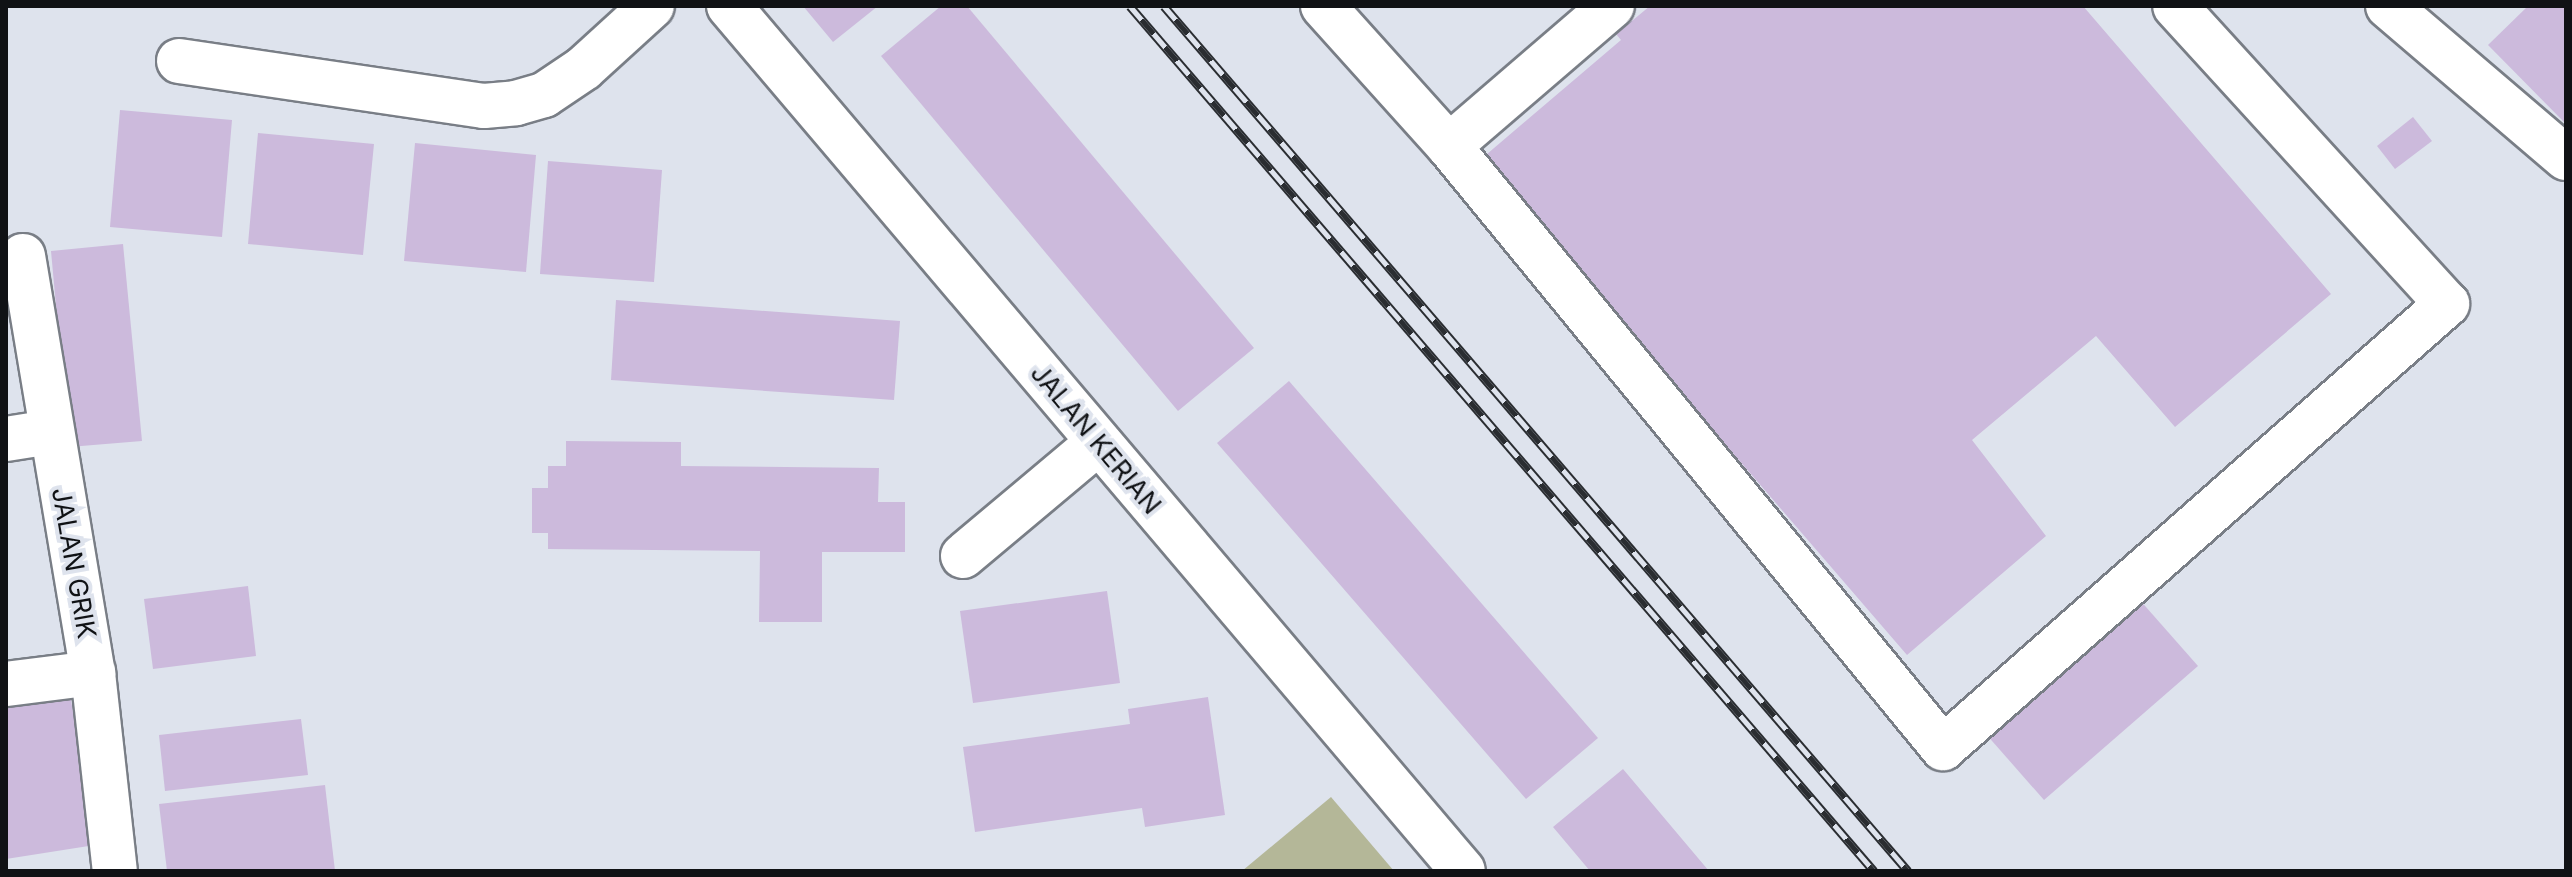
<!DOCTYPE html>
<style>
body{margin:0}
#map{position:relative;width:2572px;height:877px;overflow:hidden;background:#dee3ed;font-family:Inter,sans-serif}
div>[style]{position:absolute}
.green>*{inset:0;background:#b4b798}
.building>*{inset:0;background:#ccbadc}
.roads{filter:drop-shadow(2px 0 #797e86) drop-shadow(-2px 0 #797e86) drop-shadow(0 2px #797e86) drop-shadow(0 -2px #797e86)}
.minor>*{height:44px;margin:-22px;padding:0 22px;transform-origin:22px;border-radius:22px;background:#fff}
.rail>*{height:9px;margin-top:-4.5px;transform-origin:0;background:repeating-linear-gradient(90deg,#dee3ed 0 18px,#2a2d31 0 36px);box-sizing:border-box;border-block:2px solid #2a2d31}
span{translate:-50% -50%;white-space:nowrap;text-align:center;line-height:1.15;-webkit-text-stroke:8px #dee3ed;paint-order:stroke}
.street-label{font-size:26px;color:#101215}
.frame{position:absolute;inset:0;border:8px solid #101215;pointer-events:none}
</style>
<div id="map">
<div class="green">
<i style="clip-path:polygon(1331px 797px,1394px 871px,1242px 871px)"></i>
</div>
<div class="building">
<i style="clip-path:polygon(803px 6px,878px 6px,833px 42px)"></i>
<i style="clip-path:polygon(941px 6px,967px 6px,1254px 348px,1178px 411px,881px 56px)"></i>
<i style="clip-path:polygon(1650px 6px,2083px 6px,2331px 294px,2175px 427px,2096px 336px,1972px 440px,2046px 536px,1907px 655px,1480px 160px,1621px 40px,1616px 34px)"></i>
<i style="clip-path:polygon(2528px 6px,2566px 6px,2566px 124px,2488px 45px)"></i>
<i style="clip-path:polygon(120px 110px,232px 120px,222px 237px,110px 227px)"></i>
<i style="clip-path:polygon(2413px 117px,2432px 141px,2395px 169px,2377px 146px)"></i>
<i style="clip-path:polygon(258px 133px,374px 144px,363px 255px,248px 244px)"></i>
<i style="clip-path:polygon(415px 143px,536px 155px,526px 272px,404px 261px)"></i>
<i style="clip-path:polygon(548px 161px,662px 170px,654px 282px,540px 274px)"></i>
<i style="clip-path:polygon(123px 244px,142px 441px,69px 447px,51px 251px)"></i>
<i style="clip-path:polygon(616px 300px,900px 321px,894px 400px,611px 380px)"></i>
<i style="clip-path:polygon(1289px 381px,1598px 738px,1526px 799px,1217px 443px)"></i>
<i style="clip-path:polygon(566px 441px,681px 442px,681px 466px,879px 468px,878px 502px,905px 502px,905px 552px,822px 552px,822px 622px,759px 622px,760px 551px,548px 549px,548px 533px,532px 533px,532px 488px,548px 488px,548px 466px,566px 466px)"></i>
<i style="clip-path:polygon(248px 586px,256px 656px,153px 669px,144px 599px)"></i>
<i style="clip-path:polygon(2131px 590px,2198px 666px,2044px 800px,1978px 725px)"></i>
<i style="clip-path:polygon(1107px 591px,1120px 683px,973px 703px,960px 611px)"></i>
<i style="clip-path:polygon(70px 694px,95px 845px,6px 859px,6px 705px)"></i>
<i style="clip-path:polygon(1208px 697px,1225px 815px,1145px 827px,1142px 808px,975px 832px,963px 747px,1130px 724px,1128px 709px)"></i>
<i style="clip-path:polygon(301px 719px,308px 775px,165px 791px,159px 735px)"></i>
<i style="clip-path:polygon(1623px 769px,1698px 858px,1709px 871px,1590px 871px,1553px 827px)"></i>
<i style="clip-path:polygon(325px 785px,335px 871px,167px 871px,159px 804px)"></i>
</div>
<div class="roads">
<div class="minor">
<i style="left:729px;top:6px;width:1134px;rotate:49.68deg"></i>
<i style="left:1323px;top:6px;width:188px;rotate:48deg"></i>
<i style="left:1449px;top:146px;width:779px;rotate:50.63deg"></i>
<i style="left:1943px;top:748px;width:672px;rotate:-41.38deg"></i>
<i style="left:2447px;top:304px;width:403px;rotate:-132.4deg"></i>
<i style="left:2388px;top:6px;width:234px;rotate:40.5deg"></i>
<i style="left:179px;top:61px;width:308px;rotate:8.4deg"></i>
<i style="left:484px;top:106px;width:32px;rotate:-5deg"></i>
<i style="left:516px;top:103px;width:29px;rotate:-16deg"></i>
<i style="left:544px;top:95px;width:48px;rotate:-34deg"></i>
<i style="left:584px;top:68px;width:92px;rotate:-42.4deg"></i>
<i style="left:1449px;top:146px;width:215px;rotate:-40.7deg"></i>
<i style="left:23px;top:256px;width:423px;rotate:80.5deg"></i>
<i style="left:93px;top:673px;width:199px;rotate:83.7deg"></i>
<i style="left:6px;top:439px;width:45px;rotate:-9deg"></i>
<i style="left:963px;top:556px;width:177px;rotate:-40deg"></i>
<i style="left:6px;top:684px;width:88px;rotate:-7.2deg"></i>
</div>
</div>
<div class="rail">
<i style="left:1130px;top:6px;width:1141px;rotate:49.3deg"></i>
<i style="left:1164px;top:6px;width:1141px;rotate:49.3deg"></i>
</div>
<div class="street-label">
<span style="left:1096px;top:439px;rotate:50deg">JALAN KERIAN</span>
<span style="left:74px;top:563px;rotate:80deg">JALAN GRIK</span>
</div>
<div class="frame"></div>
</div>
